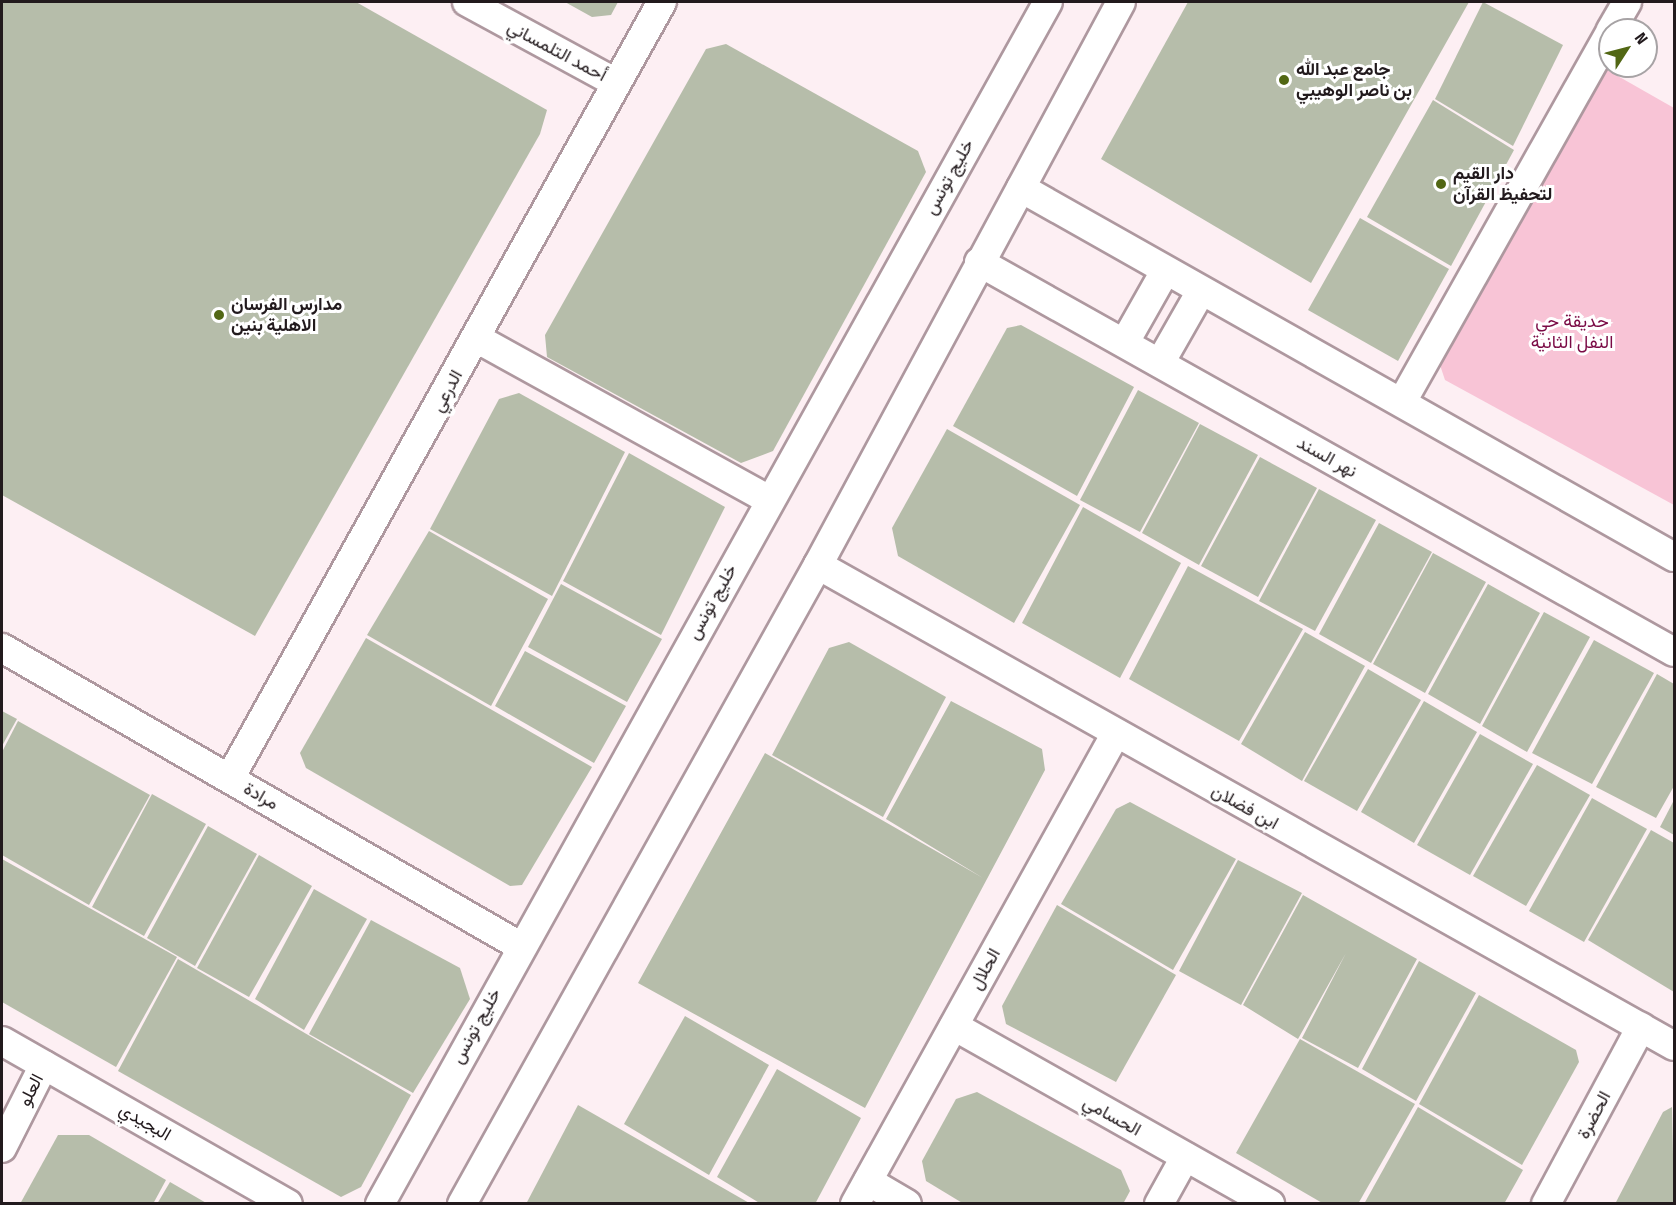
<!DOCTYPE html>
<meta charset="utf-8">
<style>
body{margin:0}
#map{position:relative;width:1676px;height:1205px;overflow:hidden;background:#fdeff3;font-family:"Fira Sans Condensed",Vazirmatn,sans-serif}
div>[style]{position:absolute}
.green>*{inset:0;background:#f8c4d6}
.building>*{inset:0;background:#b6bdaa}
.roads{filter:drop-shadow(2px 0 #ae989f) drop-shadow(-2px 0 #ae989f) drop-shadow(0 2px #ae989f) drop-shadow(0 -2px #ae989f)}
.street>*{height:28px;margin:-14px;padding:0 14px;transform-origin:14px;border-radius:14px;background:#fff}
.dots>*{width:16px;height:16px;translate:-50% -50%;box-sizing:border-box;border:3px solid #fff;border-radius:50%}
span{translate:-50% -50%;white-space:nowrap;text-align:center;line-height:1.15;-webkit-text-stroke:6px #fff;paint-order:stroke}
.street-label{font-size:18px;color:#221a1d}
.poi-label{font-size:18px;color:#221a1d;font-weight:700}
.left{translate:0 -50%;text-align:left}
.park-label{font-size:18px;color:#7a0a45}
.frame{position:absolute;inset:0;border:3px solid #221a1d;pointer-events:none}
.north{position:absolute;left:1598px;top:18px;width:60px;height:60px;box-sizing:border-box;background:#fff;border:2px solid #a7a3a5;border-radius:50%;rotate:54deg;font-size:16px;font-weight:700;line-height:24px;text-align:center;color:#221a1d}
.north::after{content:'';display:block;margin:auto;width:21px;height:27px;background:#526714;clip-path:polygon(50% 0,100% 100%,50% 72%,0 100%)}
</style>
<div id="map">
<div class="green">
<i style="clip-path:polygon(1602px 67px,1674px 108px,1674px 505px,1445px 380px,1438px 359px)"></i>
</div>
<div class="building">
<i style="clip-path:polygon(2px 2px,356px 2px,547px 110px,540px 134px,255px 636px,2px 495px)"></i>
<i style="clip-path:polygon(565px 2px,618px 2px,611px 15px,592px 17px)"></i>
<i style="clip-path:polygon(1188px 2px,1469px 2px,1311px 283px,1101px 159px)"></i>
<i style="clip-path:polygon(1483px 2px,1563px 45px,1513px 146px,1435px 99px)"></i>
<i style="clip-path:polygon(726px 44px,918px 151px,926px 172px,773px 451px,741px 463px,547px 357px,545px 335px,706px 49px)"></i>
<i style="clip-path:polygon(1433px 100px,1514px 150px,1451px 266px,1367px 217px)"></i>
<i style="clip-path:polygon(1360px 218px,1449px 269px,1398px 361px,1308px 310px)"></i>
<i style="clip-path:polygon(1021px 325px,1134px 387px,1077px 496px,953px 426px,1007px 328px)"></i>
<i style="clip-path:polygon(1138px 390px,1199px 423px,1140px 532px,1080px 500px)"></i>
<i style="clip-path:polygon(519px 393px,625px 452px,552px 596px,430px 529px,499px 399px)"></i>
<i style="clip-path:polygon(1200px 424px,1258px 455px,1199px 565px,1142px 533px)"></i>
<i style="clip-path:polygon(947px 429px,1080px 505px,1014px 623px,898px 556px,892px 528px)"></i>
<i style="clip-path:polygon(629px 453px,725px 507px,661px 635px,563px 581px)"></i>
<i style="clip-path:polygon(1260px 457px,1317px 488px,1258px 597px,1201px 566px)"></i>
<i style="clip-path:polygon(1319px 489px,1376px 520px,1315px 631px,1259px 601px)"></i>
<i style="clip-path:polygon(1083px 507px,1181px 563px,1120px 678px,1022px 623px)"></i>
<i style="clip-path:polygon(1379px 523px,1432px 552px,1371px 663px,1319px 634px)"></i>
<i style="clip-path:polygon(429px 531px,548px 599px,491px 706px,367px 635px)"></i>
<i style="clip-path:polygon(1433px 553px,1486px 582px,1425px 693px,1373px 664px)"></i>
<i style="clip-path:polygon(1188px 566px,1303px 629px,1239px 741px,1129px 679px)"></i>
<i style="clip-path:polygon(561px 584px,662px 639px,627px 702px,528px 647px)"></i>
<i style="clip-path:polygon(1488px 584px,1540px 613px,1480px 724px,1428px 694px)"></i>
<i style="clip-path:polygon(1544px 612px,1590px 637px,1527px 752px,1482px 726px)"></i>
<i style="clip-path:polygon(1305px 632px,1365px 666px,1302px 781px,1241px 744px)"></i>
<i style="clip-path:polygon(366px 638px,592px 767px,522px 885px,510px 886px,306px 768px,300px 753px)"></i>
<i style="clip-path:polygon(1594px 640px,1654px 673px,1592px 784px,1532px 753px)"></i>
<i style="clip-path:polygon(849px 642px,946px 697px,883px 817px,772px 755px,829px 648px)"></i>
<i style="clip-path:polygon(525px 651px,626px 706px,594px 763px,495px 706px)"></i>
<i style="clip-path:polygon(1368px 669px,1421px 700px,1357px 811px,1304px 781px)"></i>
<i style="clip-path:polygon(1657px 674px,1674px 684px,1674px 786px,1656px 818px,1596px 787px)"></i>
<i style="clip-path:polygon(951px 701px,1042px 749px,1045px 770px,865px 1108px,638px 983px,765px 753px,983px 878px,886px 819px)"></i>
<i style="clip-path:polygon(1424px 701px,1477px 732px,1414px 843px,1361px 812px)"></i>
<i style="clip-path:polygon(2px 711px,17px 719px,2px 746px)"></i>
<i style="clip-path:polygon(18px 721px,150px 795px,89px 905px,2px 855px,2px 752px)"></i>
<i style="clip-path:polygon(1480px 734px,1533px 764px,1470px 875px,1417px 845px)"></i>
<i style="clip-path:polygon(1537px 765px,1590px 795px,1526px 906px,1473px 876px)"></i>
<i style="clip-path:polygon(152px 794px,206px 824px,144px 936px,92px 907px)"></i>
<i style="clip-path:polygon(1592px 798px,1647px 829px,1584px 942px,1529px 911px)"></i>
<i style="clip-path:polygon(1674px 800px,1674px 835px,1660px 827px)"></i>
<i style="clip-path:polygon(1130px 802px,1236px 859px,1173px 970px,1061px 904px,1116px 809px)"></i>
<i style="clip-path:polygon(208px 826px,257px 854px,195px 966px,147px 938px)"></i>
<i style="clip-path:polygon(1651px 830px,1674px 843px,1674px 992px,1588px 940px)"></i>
<i style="clip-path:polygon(259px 855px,312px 886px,249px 997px,197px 968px)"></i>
<i style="clip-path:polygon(2px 859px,177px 957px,116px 1067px,2px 1002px)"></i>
<i style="clip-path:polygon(1238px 860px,1302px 893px,1241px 1005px,1179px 971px)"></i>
<i style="clip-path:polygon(314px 889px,367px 919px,304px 1030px,255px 999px)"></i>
<i style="clip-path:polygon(1303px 895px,1417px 959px,1358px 1068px,1302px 1038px,1346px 953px,1298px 1039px,1243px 1005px)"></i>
<i style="clip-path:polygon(1057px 905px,1176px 975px,1116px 1082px,1006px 1024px,1002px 1006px)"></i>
<i style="clip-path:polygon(371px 920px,460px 968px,470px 999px,413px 1093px,309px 1034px)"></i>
<i style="clip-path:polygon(178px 959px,411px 1095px,361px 1187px,341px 1197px,118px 1071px)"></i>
<i style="clip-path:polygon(1419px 961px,1476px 993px,1416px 1101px,1362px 1069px)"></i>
<i style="clip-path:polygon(1479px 995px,1576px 1050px,1579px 1062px,1522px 1165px,1419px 1104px)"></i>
<i style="clip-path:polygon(685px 1016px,769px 1065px,709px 1175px,624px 1124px)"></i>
<i style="clip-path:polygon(1300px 1039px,1415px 1104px,1358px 1204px,1324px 1204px,1236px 1153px)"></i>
<i style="clip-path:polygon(777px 1069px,861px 1118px,815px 1204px,761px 1204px,717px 1177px)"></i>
<i style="clip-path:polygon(977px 1092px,1121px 1170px,1130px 1191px,1123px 1204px,964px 1204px,926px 1181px,922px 1161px,956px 1099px)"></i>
<i style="clip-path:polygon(578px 1105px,751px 1204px,526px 1204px)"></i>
<i style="clip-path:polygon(1418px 1107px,1523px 1170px,1504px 1204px,1364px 1204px)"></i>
<i style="clip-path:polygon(1672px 1107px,1674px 1204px,1615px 1204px,1663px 1112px)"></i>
<i style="clip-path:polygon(58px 1135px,89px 1135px,166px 1180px,153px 1204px,20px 1204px)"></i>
<i style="clip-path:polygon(170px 1182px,208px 1204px,157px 1204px)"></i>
</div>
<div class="roads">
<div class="street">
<i style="left:467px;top:2px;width:170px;rotate:28.5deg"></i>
<i style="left:1611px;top:30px;width:32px;rotate:-60deg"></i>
<i style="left:1021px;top:188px;width:750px;rotate:29.47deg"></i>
<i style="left:979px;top:262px;width:797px;rotate:29.3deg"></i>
<i style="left:476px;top:338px;width:335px;rotate:28.9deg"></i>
<i style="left:1125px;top:342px;width:79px;rotate:-60.5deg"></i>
<i style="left:1160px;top:363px;width:81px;rotate:-60.3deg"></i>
<i style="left:1403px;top:400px;width:422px;rotate:-60.6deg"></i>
<i style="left:818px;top:565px;width:982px;rotate:29.33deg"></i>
<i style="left:2px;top:648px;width:598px;rotate:29.91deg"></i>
<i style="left:230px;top:778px;width:888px;rotate:-60.9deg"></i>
<i style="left:954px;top:1026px;width:363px;rotate:29.4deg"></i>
<i style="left:2px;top:1041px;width:329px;rotate:29.7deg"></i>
<i style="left:2px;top:1148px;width:93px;rotate:-63.2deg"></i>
<i style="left:868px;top:1181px;width:45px;rotate:30.5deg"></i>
<i style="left:380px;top:1204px;width:1375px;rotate:-60.94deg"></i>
<i style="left:462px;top:1204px;width:731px;rotate:-60.88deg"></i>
<i style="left:818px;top:565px;width:639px;rotate:-61.71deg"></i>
<i style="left:855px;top:1204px;width:536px;rotate:-61deg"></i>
<i style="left:1159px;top:1204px;width:54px;rotate:-61deg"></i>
<i style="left:1546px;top:1204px;width:201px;rotate:-61.8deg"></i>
</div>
</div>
<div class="dots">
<i style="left:1284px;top:80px;background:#526714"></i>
<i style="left:1441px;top:184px;background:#526714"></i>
<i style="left:219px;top:315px;background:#526714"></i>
</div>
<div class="street-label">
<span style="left:557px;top:51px;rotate:28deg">أحمد التلمساني</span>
<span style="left:949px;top:177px;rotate:-61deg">خليج تونس</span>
<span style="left:447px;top:391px;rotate:-61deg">الدرعي</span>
<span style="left:1327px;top:457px;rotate:29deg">نهر السند</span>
<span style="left:712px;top:602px;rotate:-61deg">خليج تونس</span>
<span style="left:261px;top:796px;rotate:30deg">مرادة</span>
<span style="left:1245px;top:807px;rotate:29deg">ابن فضلان</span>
<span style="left:985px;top:969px;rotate:-61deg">الحلال</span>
<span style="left:476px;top:1026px;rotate:-61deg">خليج تونس</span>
<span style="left:31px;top:1090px;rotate:-63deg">العلو</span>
<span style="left:1594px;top:1115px;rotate:-62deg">الحضرة</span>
<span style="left:1112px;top:1116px;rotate:29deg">الحسامي</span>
<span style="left:145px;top:1122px;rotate:30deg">البجيدي</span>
</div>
<div class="poi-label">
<span class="left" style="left:1296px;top:80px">جامع عبد الله<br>بن ناصر الوهيبي</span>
<span class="left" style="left:1453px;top:184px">دار القيم<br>لتحفيظ القرآن</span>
<span class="left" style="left:231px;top:315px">مدارس الفرسان<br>الاهلية بنين</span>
</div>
<div class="park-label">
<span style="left:1572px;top:332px">حديقة حي<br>النفل الثانية</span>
</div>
<div class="frame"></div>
<div class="north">N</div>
</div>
